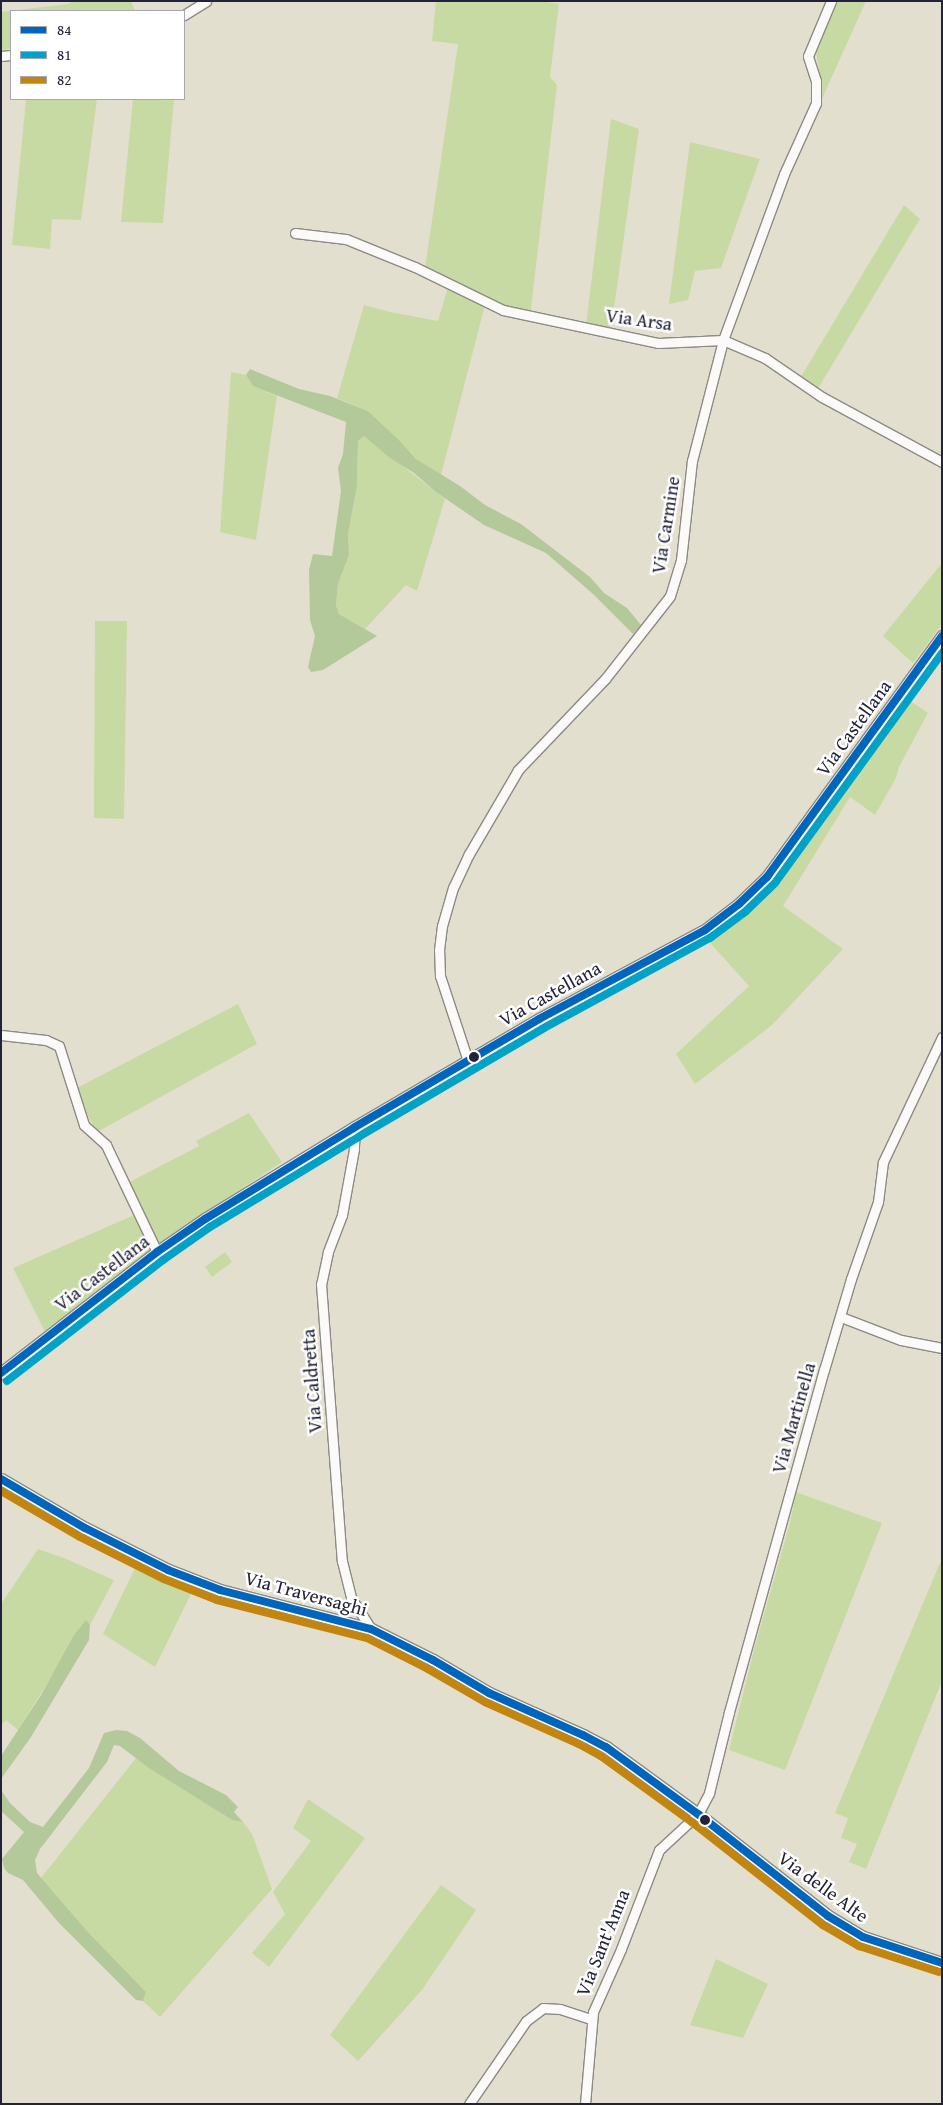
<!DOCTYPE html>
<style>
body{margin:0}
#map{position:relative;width:943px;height:2105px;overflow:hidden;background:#e3dfce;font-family:"Gentium Book Plus",serif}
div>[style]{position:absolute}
.green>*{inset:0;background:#c8daa3}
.forest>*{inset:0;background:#b4c999}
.roads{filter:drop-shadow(1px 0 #8c8a85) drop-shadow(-1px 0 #8c8a85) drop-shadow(0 1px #8c8a85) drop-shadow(0 -1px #8c8a85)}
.street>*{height:9px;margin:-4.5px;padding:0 4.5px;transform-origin:4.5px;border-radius:4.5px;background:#fbfaf8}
.secondary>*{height:11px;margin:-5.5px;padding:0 5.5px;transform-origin:5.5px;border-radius:5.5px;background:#fbfaf8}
.bus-1>*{height:8px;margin:-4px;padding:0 4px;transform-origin:4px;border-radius:4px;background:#0065bd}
.bus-2>*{height:8px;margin:-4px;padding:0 4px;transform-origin:4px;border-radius:4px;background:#02a2c7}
.bus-3>*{height:8px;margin:-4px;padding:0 4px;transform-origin:4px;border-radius:4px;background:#c2850f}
.dots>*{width:14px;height:14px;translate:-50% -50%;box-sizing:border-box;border:2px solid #fff;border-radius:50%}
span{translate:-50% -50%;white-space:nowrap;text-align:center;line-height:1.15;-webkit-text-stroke:5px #fff;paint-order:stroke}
.street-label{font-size:19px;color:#22223b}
.frame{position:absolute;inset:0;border:2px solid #22223b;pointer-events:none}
.legend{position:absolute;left:10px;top:10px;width:175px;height:90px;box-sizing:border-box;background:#fff;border:1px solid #a7a7b1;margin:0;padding:6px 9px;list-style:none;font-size:15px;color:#22223b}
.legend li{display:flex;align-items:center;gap:10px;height:25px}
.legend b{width:25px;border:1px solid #a7a7b1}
</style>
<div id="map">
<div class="green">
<i style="clip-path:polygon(74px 1px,131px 1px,135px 11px,11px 11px,11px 49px,1px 49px,1px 12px,68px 4px)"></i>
<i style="clip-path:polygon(436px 1px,541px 1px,559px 4px,550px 77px,557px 85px,530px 317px,486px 301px,441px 475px,416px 459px,400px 441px,368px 411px,337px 398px,364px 305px,390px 312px,438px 321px,450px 280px,425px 268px,458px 44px,432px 41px)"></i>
<i style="clip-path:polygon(838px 1px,866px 1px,821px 101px,822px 87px,816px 52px)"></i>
<i style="clip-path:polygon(26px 99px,97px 99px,81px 220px,52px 219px,50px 249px,12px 245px)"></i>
<i style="clip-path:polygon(133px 99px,174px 99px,163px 223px,121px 222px)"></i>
<i style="clip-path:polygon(611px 119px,639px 129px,611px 330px,586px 326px)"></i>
<i style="clip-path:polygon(690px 142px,760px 159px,721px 268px,695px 271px,688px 300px,669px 304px)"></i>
<i style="clip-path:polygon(904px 205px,920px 219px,817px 390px,799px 380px)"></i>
<i style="clip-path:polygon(231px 372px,246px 375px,253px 386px,277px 396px,256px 540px,220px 532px)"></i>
<i style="clip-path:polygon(364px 436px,445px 499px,417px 591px,406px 585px,365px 629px,339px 614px,336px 605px,338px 584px,349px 555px,348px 534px,357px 486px,358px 441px)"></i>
<i style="clip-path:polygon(942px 563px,942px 624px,913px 663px,883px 636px)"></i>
<i style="clip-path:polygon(95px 621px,127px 621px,124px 819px,94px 818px)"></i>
<i style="clip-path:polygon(906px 698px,928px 713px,899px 767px,896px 778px,875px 815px,850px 797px,783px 906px,843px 949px,772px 1025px,695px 1084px,676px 1054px,749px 986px,703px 935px,748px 904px,770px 881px)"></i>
<i style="clip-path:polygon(238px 1004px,257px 1044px,97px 1132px,73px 1090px)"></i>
<i style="clip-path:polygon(249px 1113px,282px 1162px,167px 1238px,45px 1332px,13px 1268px,139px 1213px,124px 1185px,199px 1146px,196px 1141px)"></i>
<i style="clip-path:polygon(225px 1252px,232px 1262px,212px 1277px,205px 1267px)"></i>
<i style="clip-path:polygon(796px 1492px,882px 1523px,785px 1770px,729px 1750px,755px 1646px,790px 1523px)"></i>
<i style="clip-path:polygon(38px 1549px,64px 1558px,114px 1580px,90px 1625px,86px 1621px,18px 1730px,6px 1720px,1px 1725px,1px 1604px)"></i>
<i style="clip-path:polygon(942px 1558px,942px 1681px,866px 1869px,849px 1862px,857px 1844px,841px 1838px,848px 1818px,835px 1813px)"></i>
<i style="clip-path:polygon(139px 1560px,195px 1586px,155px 1667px,103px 1634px)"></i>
<i style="clip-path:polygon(136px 1758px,232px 1820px,243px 1822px,252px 1834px,272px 1889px,160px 2017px,143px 2001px,146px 1992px,87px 1931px,41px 1878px)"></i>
<i style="clip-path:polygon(308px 1799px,365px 1838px,269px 1967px,252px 1953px,285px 1914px,273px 1892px,311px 1841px,293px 1828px)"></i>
<i style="clip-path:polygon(441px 1885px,476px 1910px,422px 1990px,358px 2061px,330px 2035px)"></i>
<i style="clip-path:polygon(716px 1959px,768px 1984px,743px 2038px,690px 2025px)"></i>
</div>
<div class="forest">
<i style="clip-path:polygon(250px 369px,299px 389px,330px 396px,368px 411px,400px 441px,416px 459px,460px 486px,485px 505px,521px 524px,590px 577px,604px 593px,627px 608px,641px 625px,633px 634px,593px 594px,546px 553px,484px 525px,436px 492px,414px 473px,390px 458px,364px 436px,358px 441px,357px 486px,348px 534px,349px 555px,338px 584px,336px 605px,339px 614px,377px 636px,323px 670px,311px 672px,308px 667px,315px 636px,310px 620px,309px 570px,313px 554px,332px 556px,341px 491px,338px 468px,343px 454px,346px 422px,253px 386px,246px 375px)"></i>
<i style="clip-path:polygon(86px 1620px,90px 1625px,89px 1640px,31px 1737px,1px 1779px,1px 1756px,41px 1695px,74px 1635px)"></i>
<i style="clip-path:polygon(116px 1730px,127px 1731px,140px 1738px,179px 1771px,226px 1795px,238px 1807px,234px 1812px,243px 1822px,232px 1820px,149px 1768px,120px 1746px,114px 1745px,107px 1762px,40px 1849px,35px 1860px,37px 1873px,87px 1931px,146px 1992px,143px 2001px,136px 2000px,59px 1923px,23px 1880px,8px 1873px,4px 1868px,2px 1859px,24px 1832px,1px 1811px,1px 1790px,10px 1803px,30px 1822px,43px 1827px,89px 1768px,104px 1733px)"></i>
</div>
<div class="roads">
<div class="street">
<i style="left:184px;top:15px;width:26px;rotate:-32deg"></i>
<i style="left:1px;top:56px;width:10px;rotate:-6deg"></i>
<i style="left:295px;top:233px;width:51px;rotate:6.7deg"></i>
<i style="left:346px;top:239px;width:74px;rotate:22.1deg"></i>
<i style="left:415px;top:267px;width:98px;rotate:26deg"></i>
<i style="left:503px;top:310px;width:158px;rotate:12deg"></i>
<i style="left:658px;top:343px;width:65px;rotate:-2.6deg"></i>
<i style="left:723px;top:340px;width:46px;rotate:23.2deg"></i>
<i style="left:765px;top:358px;width:69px;rotate:34.4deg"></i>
<i style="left:822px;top:397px;width:136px;rotate:28.4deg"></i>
<i style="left:1px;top:1035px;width:45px;rotate:6.3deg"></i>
<i style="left:46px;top:1040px;width:14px;rotate:25deg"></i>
<i style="left:59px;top:1046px;width:83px;rotate:72.4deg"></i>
<i style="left:84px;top:1125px;width:30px;rotate:42deg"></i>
<i style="left:106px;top:1145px;width:119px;rotate:64.5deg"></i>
<i style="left:468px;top:1061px;width:89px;rotate:-108.2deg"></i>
<i style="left:440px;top:976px;width:26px;rotate:-92deg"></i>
<i style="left:439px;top:950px;width:24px;rotate:-83deg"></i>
<i style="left:442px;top:926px;width:40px;rotate:-74deg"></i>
<i style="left:453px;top:888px;width:38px;rotate:-65deg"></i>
<i style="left:469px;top:854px;width:97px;rotate:-59.7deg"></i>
<i style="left:518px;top:770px;width:126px;rotate:-46.3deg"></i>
<i style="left:605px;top:679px;width:105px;rotate:-51.9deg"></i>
<i style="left:670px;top:596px;width:38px;rotate:-73deg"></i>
<i style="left:681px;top:560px;width:100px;rotate:-83.7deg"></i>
<i style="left:692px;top:461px;width:125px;rotate:-75.6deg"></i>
<i style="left:723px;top:340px;width:177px;rotate:-69.8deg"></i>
<i style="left:784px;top:174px;width:78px;rotate:-65.7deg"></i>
<i style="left:816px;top:103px;width:22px;rotate:-90deg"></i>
<i style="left:816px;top:81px;width:26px;rotate:-108deg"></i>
<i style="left:808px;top:56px;width:60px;rotate:-67.3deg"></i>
<i style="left:355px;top:1127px;width:22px;rotate:93deg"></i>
<i style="left:354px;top:1149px;width:67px;rotate:100.3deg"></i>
<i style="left:342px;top:1215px;width:40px;rotate:111deg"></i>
<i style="left:328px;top:1252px;width:33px;rotate:102deg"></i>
<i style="left:321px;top:1284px;width:278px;rotate:85.7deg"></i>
<i style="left:342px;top:1561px;width:38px;rotate:76deg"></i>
<i style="left:351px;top:1598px;width:37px;rotate:57deg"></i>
<i style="left:841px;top:1317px;width:64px;rotate:21deg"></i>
<i style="left:901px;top:1340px;width:42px;rotate:11deg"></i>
<i style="left:469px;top:2104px;width:101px;rotate:-55.5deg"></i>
<i style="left:526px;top:2021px;width:21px;rotate:-37deg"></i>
<i style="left:543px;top:2008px;width:17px;rotate:3deg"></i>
<i style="left:560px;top:2009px;width:33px;rotate:18deg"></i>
<i style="left:585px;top:2104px;width:92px;rotate:-85deg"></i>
<i style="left:593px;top:2012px;width:69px;rotate:-66deg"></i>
<i style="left:621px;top:1949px;width:106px;rotate:-69deg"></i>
<i style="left:659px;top:1850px;width:53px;rotate:-42.7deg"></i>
<i style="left:698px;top:1814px;width:24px;rotate:-62deg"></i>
<i style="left:709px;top:1793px;width:83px;rotate:-76.1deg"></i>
<i style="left:729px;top:1712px;width:355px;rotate:-74.5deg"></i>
<i style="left:824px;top:1370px;width:95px;rotate:-73.5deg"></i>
<i style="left:851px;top:1279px;width:82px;rotate:-70.7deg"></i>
<i style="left:878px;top:1202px;width:40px;rotate:-82.9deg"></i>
<i style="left:883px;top:1162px;width:138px;rotate:-64.7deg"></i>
</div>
<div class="secondary">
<i style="left:1px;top:1373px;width:197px;rotate:-37.8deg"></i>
<i style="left:157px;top:1252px;width:58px;rotate:-34.5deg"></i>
<i style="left:205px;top:1219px;width:176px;rotate:-31.5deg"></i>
<i style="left:355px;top:1127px;width:213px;rotate:-30.4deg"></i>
<i style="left:539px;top:1019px;width:188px;rotate:-28.2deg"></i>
<i style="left:705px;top:930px;width:43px;rotate:-37.4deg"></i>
<i style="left:739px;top:904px;width:39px;rotate:-44deg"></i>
<i style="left:767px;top:877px;width:298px;rotate:-54deg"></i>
<i style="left:1px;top:1479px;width:97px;rotate:30.3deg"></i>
<i style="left:85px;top:1528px;width:93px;rotate:26.8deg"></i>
<i style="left:168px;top:1570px;width:56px;rotate:21deg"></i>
<i style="left:220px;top:1590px;width:156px;rotate:14.5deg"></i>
<i style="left:371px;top:1629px;width:69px;rotate:26.6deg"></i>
<i style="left:433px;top:1660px;width:65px;rotate:30.5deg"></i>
<i style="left:489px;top:1693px;width:103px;rotate:24.1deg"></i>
<i style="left:583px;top:1735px;width:26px;rotate:28deg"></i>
<i style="left:606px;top:1747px;width:114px;rotate:36.1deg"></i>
<i style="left:698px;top:1814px;width:165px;rotate:38.1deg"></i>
<i style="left:828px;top:1916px;width:41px;rotate:31deg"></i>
<i style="left:863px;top:1937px;width:83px;rotate:18.2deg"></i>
</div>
</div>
<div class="bus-1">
<i style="left:1px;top:1373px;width:197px;rotate:-37.8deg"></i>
<i style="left:157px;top:1252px;width:58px;rotate:-34.5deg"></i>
<i style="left:205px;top:1219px;width:176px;rotate:-31.5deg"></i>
<i style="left:355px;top:1127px;width:213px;rotate:-30.4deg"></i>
<i style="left:539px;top:1019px;width:188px;rotate:-28.2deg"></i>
<i style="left:705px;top:930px;width:43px;rotate:-37.4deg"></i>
<i style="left:739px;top:904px;width:39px;rotate:-44deg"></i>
<i style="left:767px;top:877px;width:298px;rotate:-54deg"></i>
<i style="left:1px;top:1479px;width:97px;rotate:30.3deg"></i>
<i style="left:85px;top:1528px;width:93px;rotate:26.8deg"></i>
<i style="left:168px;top:1570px;width:56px;rotate:21deg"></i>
<i style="left:220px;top:1590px;width:156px;rotate:14.5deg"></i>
<i style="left:371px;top:1629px;width:69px;rotate:26.6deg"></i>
<i style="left:433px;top:1660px;width:65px;rotate:30.5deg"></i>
<i style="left:489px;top:1693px;width:103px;rotate:24.1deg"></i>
<i style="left:583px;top:1735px;width:26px;rotate:28deg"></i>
<i style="left:606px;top:1747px;width:114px;rotate:36.1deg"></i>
<i style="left:698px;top:1814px;width:165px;rotate:38.1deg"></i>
<i style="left:828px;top:1916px;width:41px;rotate:31deg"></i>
<i style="left:863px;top:1937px;width:83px;rotate:18.2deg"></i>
</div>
<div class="bus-2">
<i style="left:7px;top:1381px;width:197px;rotate:-37.8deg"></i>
<i style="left:163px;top:1260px;width:57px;rotate:-35.1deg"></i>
<i style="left:210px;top:1227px;width:175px;rotate:-31.2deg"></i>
<i style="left:360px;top:1136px;width:213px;rotate:-30.4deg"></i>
<i style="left:544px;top:1028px;width:189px;rotate:-28.5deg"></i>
<i style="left:710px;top:938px;width:44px;rotate:-36.6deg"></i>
<i style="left:745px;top:912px;width:42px;rotate:-44deg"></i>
<i style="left:775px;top:883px;width:284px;rotate:-54deg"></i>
</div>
<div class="bus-3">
<i style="left:1px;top:1491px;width:91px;rotate:30.2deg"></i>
<i style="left:80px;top:1537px;width:94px;rotate:26.6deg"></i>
<i style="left:164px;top:1579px;width:57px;rotate:21.6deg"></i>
<i style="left:217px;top:1600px;width:155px;rotate:14.2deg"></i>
<i style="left:367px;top:1638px;width:68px;rotate:26.9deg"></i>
<i style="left:428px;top:1669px;width:66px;rotate:30.1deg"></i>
<i style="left:485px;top:1702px;width:103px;rotate:24.1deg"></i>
<i style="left:579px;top:1744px;width:25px;rotate:29deg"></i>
<i style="left:601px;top:1756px;width:112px;rotate:36deg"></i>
<i style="left:692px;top:1822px;width:167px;rotate:38.2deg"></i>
<i style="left:823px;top:1925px;width:42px;rotate:30.3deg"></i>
<i style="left:859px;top:1946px;width:84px;rotate:18deg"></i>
</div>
<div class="dots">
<i style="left:474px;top:1057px;background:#22223b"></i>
<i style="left:705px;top:1820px;background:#22223b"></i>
</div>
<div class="street-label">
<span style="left:639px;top:320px;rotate:8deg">Via Arsa</span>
<span style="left:666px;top:525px;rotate:-81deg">Via Carmine</span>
<span style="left:854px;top:728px;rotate:-54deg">Via Castellana</span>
<span style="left:550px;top:994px;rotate:-29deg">Via Castellana</span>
<span style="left:102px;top:1273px;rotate:-37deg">Via Castellana</span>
<span style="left:312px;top:1381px;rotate:-94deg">Via Caldretta</span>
<span style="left:794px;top:1418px;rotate:-74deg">Via Martinella</span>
<span style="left:306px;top:1594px;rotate:15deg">Via Traversaghi</span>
<span style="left:823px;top:1887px;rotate:36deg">Via delle Alte</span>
<span style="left:603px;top:1943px;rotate:-68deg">Via Sant'Anna</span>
</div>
<div class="frame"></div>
<ul class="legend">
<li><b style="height:6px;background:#0065bd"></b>84</li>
<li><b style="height:6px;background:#02a2c7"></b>81</li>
<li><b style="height:6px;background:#c2850f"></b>82</li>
</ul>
</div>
